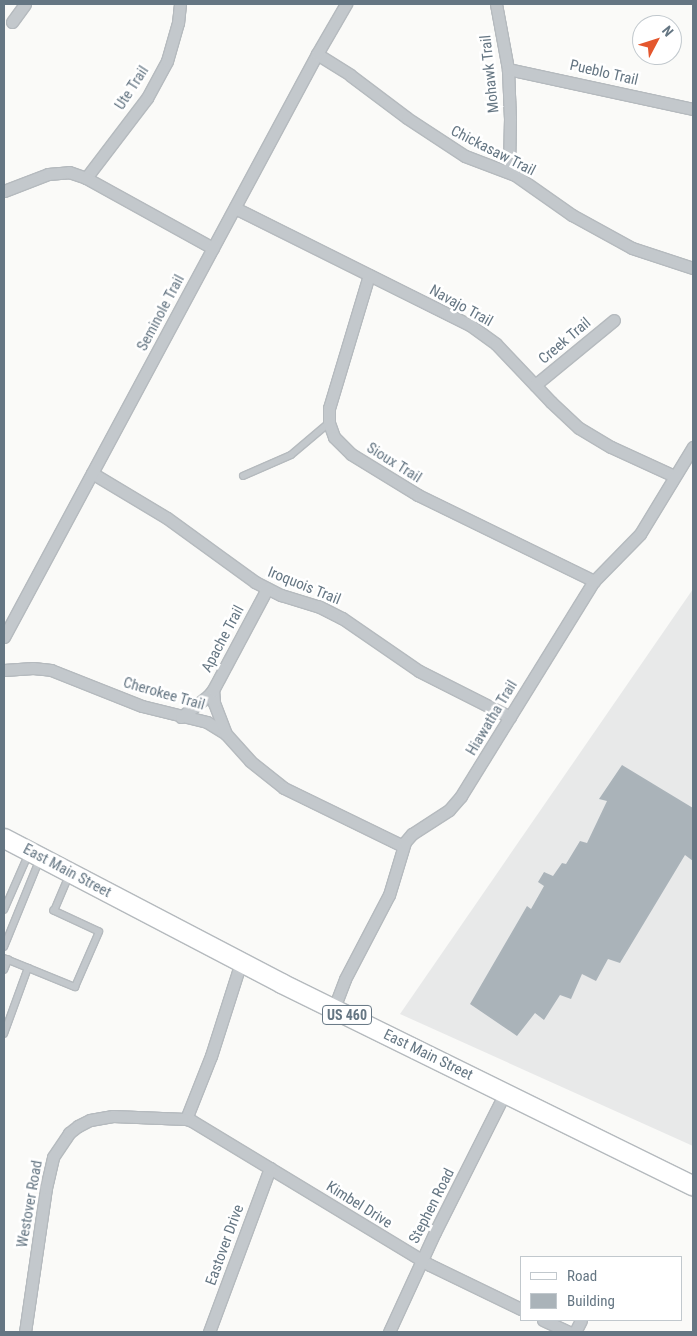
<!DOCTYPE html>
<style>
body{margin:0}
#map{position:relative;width:697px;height:1336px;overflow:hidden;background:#fafaf8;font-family:"Roboto Condensed",sans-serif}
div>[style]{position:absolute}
.built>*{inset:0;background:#e8e9e9}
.building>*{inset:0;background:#aab3b9}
.roads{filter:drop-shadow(1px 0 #b5babe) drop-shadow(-1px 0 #b5babe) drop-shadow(0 1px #b5babe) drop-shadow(0 -1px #b5babe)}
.lane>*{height:5.5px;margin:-2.75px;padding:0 2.75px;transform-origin:2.75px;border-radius:2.75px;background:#c3c8cc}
.street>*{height:11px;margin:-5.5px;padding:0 5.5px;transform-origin:5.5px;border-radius:5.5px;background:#c3c8cc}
.primary>*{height:19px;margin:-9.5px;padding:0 9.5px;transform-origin:9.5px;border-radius:9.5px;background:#fff}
span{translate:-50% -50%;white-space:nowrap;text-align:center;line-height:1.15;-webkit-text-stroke:5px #fff;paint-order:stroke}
.shield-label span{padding:1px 4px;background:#fff;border:1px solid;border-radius:4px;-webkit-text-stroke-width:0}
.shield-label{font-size:14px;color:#657683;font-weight:700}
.street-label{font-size:15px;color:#657683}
.frame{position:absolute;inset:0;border:5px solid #657683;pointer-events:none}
.legend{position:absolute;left:520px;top:1256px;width:162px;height:65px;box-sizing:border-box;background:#fff;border:1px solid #c1c8cd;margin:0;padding:6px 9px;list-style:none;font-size:15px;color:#657683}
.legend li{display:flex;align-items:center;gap:10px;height:25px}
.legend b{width:25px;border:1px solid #c1c8cd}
.north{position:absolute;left:632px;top:15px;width:50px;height:50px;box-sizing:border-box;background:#fff;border:1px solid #c1c8cd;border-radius:50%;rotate:50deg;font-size:14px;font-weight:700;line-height:20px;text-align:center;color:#657683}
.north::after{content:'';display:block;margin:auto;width:18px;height:22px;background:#e4572e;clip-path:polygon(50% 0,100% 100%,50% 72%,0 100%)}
</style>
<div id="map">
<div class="built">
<i style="clip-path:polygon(693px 589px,693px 1146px,400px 1014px)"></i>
</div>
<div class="building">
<i style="clip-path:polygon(622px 765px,693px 808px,693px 861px,685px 855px,620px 963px,608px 959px,596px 981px,582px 974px,571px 999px,560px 995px,544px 1020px,535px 1013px,517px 1036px,470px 1004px,527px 906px,531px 909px,544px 886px,538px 882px,544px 872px,553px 876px,562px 863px,566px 864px,580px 841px,587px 843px,607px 801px,599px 799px)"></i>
</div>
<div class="roads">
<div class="lane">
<i style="left:243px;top:476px;width:52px;rotate:-23.6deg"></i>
<i style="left:291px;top:455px;width:50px;rotate:-40.1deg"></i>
<i style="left:4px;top:910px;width:62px;rotate:-66.3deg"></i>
<i style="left:4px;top:947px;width:95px;rotate:-67.8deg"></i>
<i style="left:4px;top:958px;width:77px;rotate:22.2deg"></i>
<i style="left:75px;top:987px;width:60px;rotate:-66.4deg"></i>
<i style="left:99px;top:932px;width:50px;rotate:-155deg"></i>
<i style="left:54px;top:911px;width:38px;rotate:-67deg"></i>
<i style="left:4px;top:970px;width:11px;rotate:-68deg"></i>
<i style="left:4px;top:1034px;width:70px;rotate:-70deg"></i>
</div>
<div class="street">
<i style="left:496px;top:4px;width:66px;rotate:79.5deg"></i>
<i style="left:508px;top:69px;width:49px;rotate:87.7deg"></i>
<i style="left:510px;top:118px;width:54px;rotate:91.1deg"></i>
<i style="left:12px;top:22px;width:22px;rotate:-54deg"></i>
<i style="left:317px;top:54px;width:39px;rotate:32deg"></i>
<i style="left:350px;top:75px;width:71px;rotate:37deg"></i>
<i style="left:407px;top:118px;width:69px;rotate:33.2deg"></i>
<i style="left:465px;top:156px;width:53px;rotate:20.8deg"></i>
<i style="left:515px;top:175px;width:70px;rotate:35.1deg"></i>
<i style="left:572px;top:215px;width:68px;rotate:28.8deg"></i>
<i style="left:632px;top:248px;width:64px;rotate:18.2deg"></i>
<i style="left:508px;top:69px;width:189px;rotate:12.2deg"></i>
<i style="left:86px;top:178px;width:101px;rotate:-52.7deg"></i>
<i style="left:147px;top:98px;width:42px;rotate:-61.6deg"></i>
<i style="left:167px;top:61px;width:40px;rotate:-74deg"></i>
<i style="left:178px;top:23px;width:19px;rotate:-84deg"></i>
<i style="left:4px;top:191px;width:47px;rotate:-21.1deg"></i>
<i style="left:48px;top:174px;width:21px;rotate:-5deg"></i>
<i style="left:69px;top:172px;width:18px;rotate:19deg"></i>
<i style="left:86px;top:178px;width:145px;rotate:28.9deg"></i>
<i style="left:235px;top:208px;width:263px;rotate:26.5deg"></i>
<i style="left:470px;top:325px;width:32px;rotate:36deg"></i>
<i style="left:496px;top:344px;width:80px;rotate:46.5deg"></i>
<i style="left:551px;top:402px;width:38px;rotate:43deg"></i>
<i style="left:579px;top:428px;width:37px;rotate:31deg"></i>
<i style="left:611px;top:447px;width:69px;rotate:24.7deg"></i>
<i style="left:369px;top:275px;width:139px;rotate:106.7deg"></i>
<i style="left:329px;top:408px;width:15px;rotate:90deg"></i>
<i style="left:329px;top:423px;width:15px;rotate:70deg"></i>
<i style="left:334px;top:437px;width:24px;rotate:45deg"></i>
<i style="left:351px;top:454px;width:79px;rotate:31.5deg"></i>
<i style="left:418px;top:495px;width:196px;rotate:26deg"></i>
<i style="left:535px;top:385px;width:102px;rotate:-39.4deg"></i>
<i style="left:92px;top:473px;width:87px;rotate:31deg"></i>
<i style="left:167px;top:518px;width:109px;rotate:36deg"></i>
<i style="left:255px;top:582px;width:29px;rotate:27deg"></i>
<i style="left:281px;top:595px;width:39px;rotate:17deg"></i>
<i style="left:318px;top:606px;width:27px;rotate:27deg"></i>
<i style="left:342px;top:618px;width:93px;rotate:34.5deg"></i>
<i style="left:419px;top:671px;width:102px;rotate:26.8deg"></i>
<i style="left:4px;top:637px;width:662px;rotate:-61.77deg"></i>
<i style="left:317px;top:54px;width:58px;rotate:-59.9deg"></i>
<i style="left:4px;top:670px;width:29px;rotate:-4deg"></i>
<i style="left:33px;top:668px;width:18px;rotate:6deg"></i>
<i style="left:51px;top:670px;width:98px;rotate:21.6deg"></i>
<i style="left:142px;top:706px;width:67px;rotate:13.8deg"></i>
<i style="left:207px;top:722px;width:22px;rotate:32deg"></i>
<i style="left:226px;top:734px;width:36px;rotate:48deg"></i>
<i style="left:250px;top:761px;width:43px;rotate:38.5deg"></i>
<i style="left:284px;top:788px;width:132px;rotate:26deg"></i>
<i style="left:181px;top:717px;width:34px;rotate:-38deg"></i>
<i style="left:208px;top:696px;width:8px;rotate:-50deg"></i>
<i style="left:226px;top:734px;width:33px;rotate:-111deg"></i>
<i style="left:214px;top:703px;width:13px;rotate:-94deg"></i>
<i style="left:213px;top:690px;width:115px;rotate:-61.9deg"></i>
<i style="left:334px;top:1008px;width:31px;rotate:-69deg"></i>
<i style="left:345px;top:979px;width:95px;rotate:-62.4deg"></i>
<i style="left:389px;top:895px;width:55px;rotate:-73.2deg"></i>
<i style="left:405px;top:842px;width:11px;rotate:-49deg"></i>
<i style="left:412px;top:834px;width:44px;rotate:-33deg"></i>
<i style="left:449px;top:810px;width:18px;rotate:-49deg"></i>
<i style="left:461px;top:796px;width:253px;rotate:-58.3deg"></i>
<i style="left:594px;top:581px;width:66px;rotate:-45.6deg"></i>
<i style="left:640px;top:534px;width:102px;rotate:-58.7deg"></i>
<i style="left:186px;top:1119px;width:68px;rotate:-68.4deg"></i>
<i style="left:211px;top:1056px;width:99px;rotate:-72.3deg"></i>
<i style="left:543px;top:1320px;width:29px;rotate:25deg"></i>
<i style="left:25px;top:1332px;width:146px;rotate:-81.7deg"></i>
<i style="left:46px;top:1188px;width:32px;rotate:-77deg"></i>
<i style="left:53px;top:1157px;width:29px;rotate:-56deg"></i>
<i style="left:69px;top:1133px;width:11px;rotate:-38deg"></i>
<i style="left:78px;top:1126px;width:13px;rotate:-27deg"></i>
<i style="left:90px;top:1120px;width:23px;rotate:-10deg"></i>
<i style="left:113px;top:1116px;width:73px;rotate:2.4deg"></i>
<i style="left:186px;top:1119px;width:6px;rotate:18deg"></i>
<i style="left:192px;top:1121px;width:278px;rotate:31.2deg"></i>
<i style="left:430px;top:1265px;width:101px;rotate:25.8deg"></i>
<i style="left:209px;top:1332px;width:175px;rotate:-69.6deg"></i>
<i style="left:389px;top:1332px;width:110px;rotate:-65.3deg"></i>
<i style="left:435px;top:1232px;width:156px;rotate:-63.3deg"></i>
<i style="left:575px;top:1332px;width:13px;rotate:-63deg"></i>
</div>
<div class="primary">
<i style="left:4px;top:838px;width:313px;rotate:27.6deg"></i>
<i style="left:281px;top:983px;width:459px;rotate:26.2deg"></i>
</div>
</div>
<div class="shield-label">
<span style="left:347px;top:1015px">US 460</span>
</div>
<div class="street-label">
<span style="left:604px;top:73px;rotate:13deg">Pueblo Trail</span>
<span style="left:490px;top:74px;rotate:-96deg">Mohawk Trail</span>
<span style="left:132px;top:88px;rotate:-57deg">Ute Trail</span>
<span style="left:493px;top:151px;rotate:27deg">Chickasaw Trail</span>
<span style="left:461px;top:306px;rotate:29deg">Navajo Trail</span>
<span style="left:161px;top:313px;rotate:-62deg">Seminole Trail</span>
<span style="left:565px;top:341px;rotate:-40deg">Creek Trail</span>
<span style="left:394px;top:463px;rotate:32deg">Sioux Trail</span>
<span style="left:304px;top:586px;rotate:22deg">Iroquois Trail</span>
<span style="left:223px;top:639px;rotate:-62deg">Apache Trail</span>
<span style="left:164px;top:694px;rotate:16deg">Cherokee Trail</span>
<span style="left:492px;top:718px;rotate:-59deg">Hiawatha Trail</span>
<span style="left:67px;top:871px;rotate:28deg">East Main Street</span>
<span style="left:428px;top:1055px;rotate:26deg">East Main Street</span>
<span style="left:30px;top:1204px;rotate:-80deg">Westover Road</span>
<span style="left:359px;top:1205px;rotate:32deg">Kimbel Drive</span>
<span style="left:432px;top:1206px;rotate:-63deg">Stephen Road</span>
<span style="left:225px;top:1245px;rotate:-70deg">Eastover Drive</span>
</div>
<div class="frame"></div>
<ul class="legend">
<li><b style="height:6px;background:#fff"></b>Road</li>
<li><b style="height:14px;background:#aab3b9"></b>Building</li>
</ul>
<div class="north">N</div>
</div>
